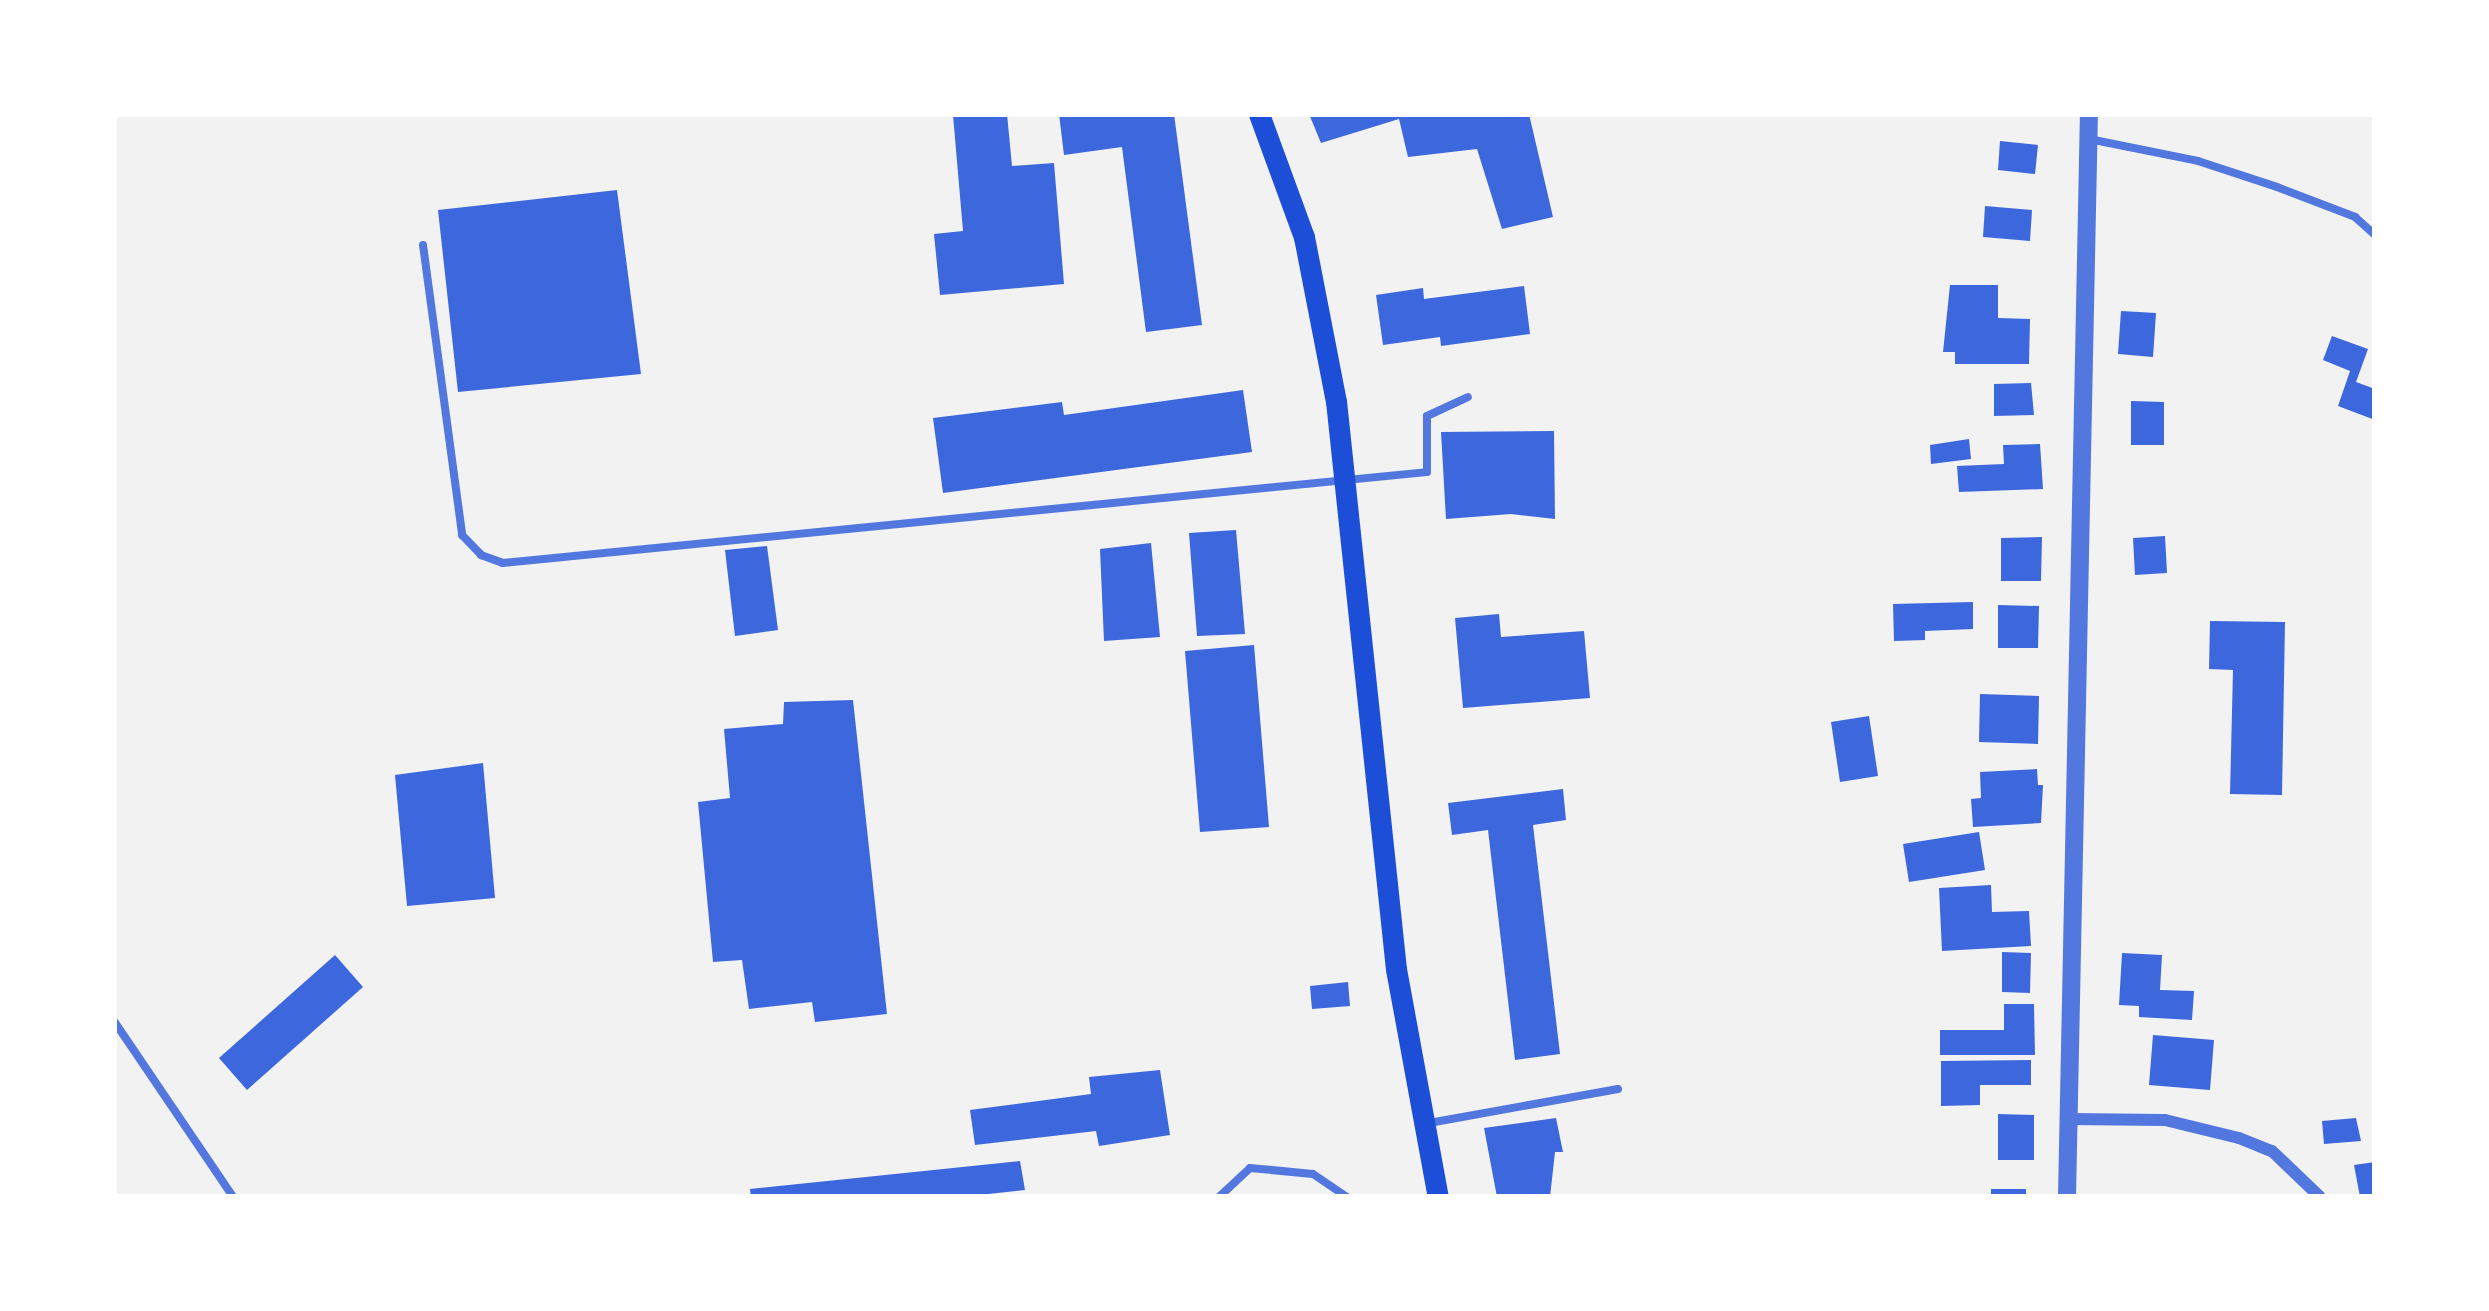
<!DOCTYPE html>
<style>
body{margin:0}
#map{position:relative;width:2489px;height:1311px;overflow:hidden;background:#f2f2f2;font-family:"PT Sans Narrow",sans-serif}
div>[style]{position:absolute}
.building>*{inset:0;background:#3d67dc}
.service>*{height:8px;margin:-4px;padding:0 4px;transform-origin:4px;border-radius:4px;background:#5277de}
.minor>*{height:12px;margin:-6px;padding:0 6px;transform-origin:6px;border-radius:6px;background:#5277de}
.tertiary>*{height:18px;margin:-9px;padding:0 9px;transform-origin:9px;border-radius:9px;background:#5277de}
.secondary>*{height:21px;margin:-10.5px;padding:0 10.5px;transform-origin:10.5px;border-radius:10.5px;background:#1d4ed8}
span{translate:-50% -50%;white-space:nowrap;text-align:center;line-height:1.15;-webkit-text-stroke:12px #fff;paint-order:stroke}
.frame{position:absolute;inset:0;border:117px solid #fff;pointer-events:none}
</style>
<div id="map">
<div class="building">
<i style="clip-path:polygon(1007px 114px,1012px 166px,1054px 163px,1064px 284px,940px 295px,934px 234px,963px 231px,953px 115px)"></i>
<i style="clip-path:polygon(1059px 114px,1174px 114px,1202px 325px,1146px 332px,1122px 147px,1064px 155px)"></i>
<i style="clip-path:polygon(1309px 114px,1529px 114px,1553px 217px,1502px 229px,1477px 149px,1408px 157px,1399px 119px,1321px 143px)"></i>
<i style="clip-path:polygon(2000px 141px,2038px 145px,2035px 174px,1998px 170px)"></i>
<i style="clip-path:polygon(617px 190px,641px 374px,458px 392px,438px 210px)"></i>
<i style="clip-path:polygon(1985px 206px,2032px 210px,2030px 241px,1983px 237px)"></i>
<i style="clip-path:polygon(1950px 285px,1998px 285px,1998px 318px,2030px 319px,2029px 364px,1955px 364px,1955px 352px,1943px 352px)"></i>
<i style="clip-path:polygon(1524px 286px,1530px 334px,1441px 346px,1440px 337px,1383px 345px,1376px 295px,1423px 288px,1424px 299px)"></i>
<i style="clip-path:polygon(2121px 311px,2156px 313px,2153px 357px,2118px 354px)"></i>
<i style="clip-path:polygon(2332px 336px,2368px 349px,2356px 382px,2375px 389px,2375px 420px,2338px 406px,2350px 371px,2323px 360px)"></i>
<i style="clip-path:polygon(2031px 383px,2034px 415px,1994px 416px,1994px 384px)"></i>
<i style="clip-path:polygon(1243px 390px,1252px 452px,943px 493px,933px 418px,1062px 402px,1064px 415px)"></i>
<i style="clip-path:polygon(2131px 401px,2164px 402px,2164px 445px,2131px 445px)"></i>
<i style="clip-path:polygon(1554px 431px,1555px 519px,1511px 514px,1446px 519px,1441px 432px)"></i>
<i style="clip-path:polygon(1969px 439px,1971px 459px,1931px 464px,1930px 445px)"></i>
<i style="clip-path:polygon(2040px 444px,2043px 489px,1959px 492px,1957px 466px,2004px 464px,2003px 445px)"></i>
<i style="clip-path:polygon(1236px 530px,1245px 634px,1197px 636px,1189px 533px)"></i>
<i style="clip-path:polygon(2165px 536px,2167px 573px,2135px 575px,2133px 538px)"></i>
<i style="clip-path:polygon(2042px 537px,2041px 581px,2001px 581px,2001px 538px)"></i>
<i style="clip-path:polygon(1151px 543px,1160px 637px,1104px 641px,1100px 549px)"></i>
<i style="clip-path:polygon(767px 546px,778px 630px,735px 636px,725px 550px)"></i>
<i style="clip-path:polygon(1973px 602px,1973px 629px,1925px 631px,1925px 640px,1894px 641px,1893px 604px)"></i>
<i style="clip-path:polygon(1998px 605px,2039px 606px,2038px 648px,1998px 648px)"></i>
<i style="clip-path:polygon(1499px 614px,1501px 637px,1584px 631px,1590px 698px,1463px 708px,1455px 618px)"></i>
<i style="clip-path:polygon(2210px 621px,2285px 622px,2282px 795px,2230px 794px,2233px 670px,2209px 669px)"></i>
<i style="clip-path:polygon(1254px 645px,1269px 827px,1200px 832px,1185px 651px)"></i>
<i style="clip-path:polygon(1980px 694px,2039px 696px,2038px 744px,1979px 742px)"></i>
<i style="clip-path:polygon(853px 700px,887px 1014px,815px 1022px,812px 1002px,749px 1009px,742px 960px,713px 962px,698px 802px,730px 798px,724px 729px,783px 724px,784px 702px)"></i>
<i style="clip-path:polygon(1869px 716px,1878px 776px,1840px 782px,1831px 722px)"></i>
<i style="clip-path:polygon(483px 763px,495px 898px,407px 906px,395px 775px)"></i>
<i style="clip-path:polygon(2037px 769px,2038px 785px,2043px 785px,2041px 823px,1973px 827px,1971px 799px,1981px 798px,1980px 772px)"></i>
<i style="clip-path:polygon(1563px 789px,1566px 820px,1533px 825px,1560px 1054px,1515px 1060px,1488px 830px,1452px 835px,1448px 803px)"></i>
<i style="clip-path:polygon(1979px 832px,1985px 870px,1909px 882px,1903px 844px)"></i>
<i style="clip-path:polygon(1991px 885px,1992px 912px,2029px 911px,2031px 946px,1942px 951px,1939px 888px)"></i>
<i style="clip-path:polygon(2002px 952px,2031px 953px,2030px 993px,2002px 992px)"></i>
<i style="clip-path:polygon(2122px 953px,2162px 955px,2160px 990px,2194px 991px,2192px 1020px,2139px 1017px,2139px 1006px,2119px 1005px)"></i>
<i style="clip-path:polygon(335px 955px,363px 987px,247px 1090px,219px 1058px)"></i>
<i style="clip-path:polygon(1348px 982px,1350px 1006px,1312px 1009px,1310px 986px)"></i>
<i style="clip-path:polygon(2004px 1004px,2034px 1004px,2035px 1055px,1940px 1055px,1940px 1030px,2004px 1030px)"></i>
<i style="clip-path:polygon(2153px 1035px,2214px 1040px,2210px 1090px,2149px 1085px)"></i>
<i style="clip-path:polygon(2031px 1060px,2031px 1085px,1980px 1085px,1980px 1105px,1941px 1106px,1941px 1061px)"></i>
<i style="clip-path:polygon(1160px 1070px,1170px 1135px,1099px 1146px,1096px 1131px,975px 1145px,970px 1110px,1091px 1094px,1089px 1077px)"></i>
<i style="clip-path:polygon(1998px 1114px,2034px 1115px,2034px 1160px,1998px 1160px)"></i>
<i style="clip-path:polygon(1556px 1118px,1563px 1152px,1555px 1152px,1550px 1197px,1497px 1197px,1484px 1128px)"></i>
<i style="clip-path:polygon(2356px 1118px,2361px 1141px,2324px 1144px,2322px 1121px)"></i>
<i style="clip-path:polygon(1020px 1161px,1025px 1190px,961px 1197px,751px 1197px,750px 1189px)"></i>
<i style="clip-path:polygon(2375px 1162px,2375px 1197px,2360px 1197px,2354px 1165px)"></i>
<i style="clip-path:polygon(1991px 1189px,2026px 1189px,2026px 1197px,1991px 1197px)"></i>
</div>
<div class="service">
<i style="left:2089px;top:139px;width:111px;rotate:11.4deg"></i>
<i style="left:2198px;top:161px;width:83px;rotate:18.2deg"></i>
<i style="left:2277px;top:187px;width:84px;rotate:21deg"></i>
<i style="left:2355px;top:217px;width:27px;rotate:42deg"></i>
<i style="left:423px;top:245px;width:293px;rotate:82.3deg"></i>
<i style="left:462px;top:535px;width:28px;rotate:46deg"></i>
<i style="left:481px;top:555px;width:23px;rotate:20deg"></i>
<i style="left:503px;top:563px;width:928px;rotate:-5.62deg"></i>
<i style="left:1427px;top:472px;width:56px;rotate:-90deg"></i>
<i style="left:1427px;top:416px;width:45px;rotate:-24.9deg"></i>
<i style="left:114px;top:1021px;width:212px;rotate:55.9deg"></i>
<i style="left:1429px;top:1123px;width:192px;rotate:-10.2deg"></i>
<i style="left:1219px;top:1197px;width:42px;rotate:-43.1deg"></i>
<i style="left:1250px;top:1168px;width:63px;rotate:5.4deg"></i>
<i style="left:1313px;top:1174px;width:41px;rotate:34.1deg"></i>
</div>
<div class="minor">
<i style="left:2068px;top:1119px;width:97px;rotate:0.6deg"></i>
<i style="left:2165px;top:1120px;width:76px;rotate:13.7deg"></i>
<i style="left:2239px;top:1138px;width:35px;rotate:22deg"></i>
<i style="left:2272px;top:1151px;width:66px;rotate:43.8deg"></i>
</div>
<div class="tertiary">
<i style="left:2067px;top:1197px;width:1083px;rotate:-88.84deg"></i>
</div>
<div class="secondary">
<i style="left:1259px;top:114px;width:131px;rotate:69.9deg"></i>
<i style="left:1304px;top:237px;width:167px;rotate:79deg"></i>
<i style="left:1336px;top:401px;width:571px;rotate:83.97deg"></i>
<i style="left:1396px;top:969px;width:232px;rotate:79.6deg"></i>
</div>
<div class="frame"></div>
</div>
